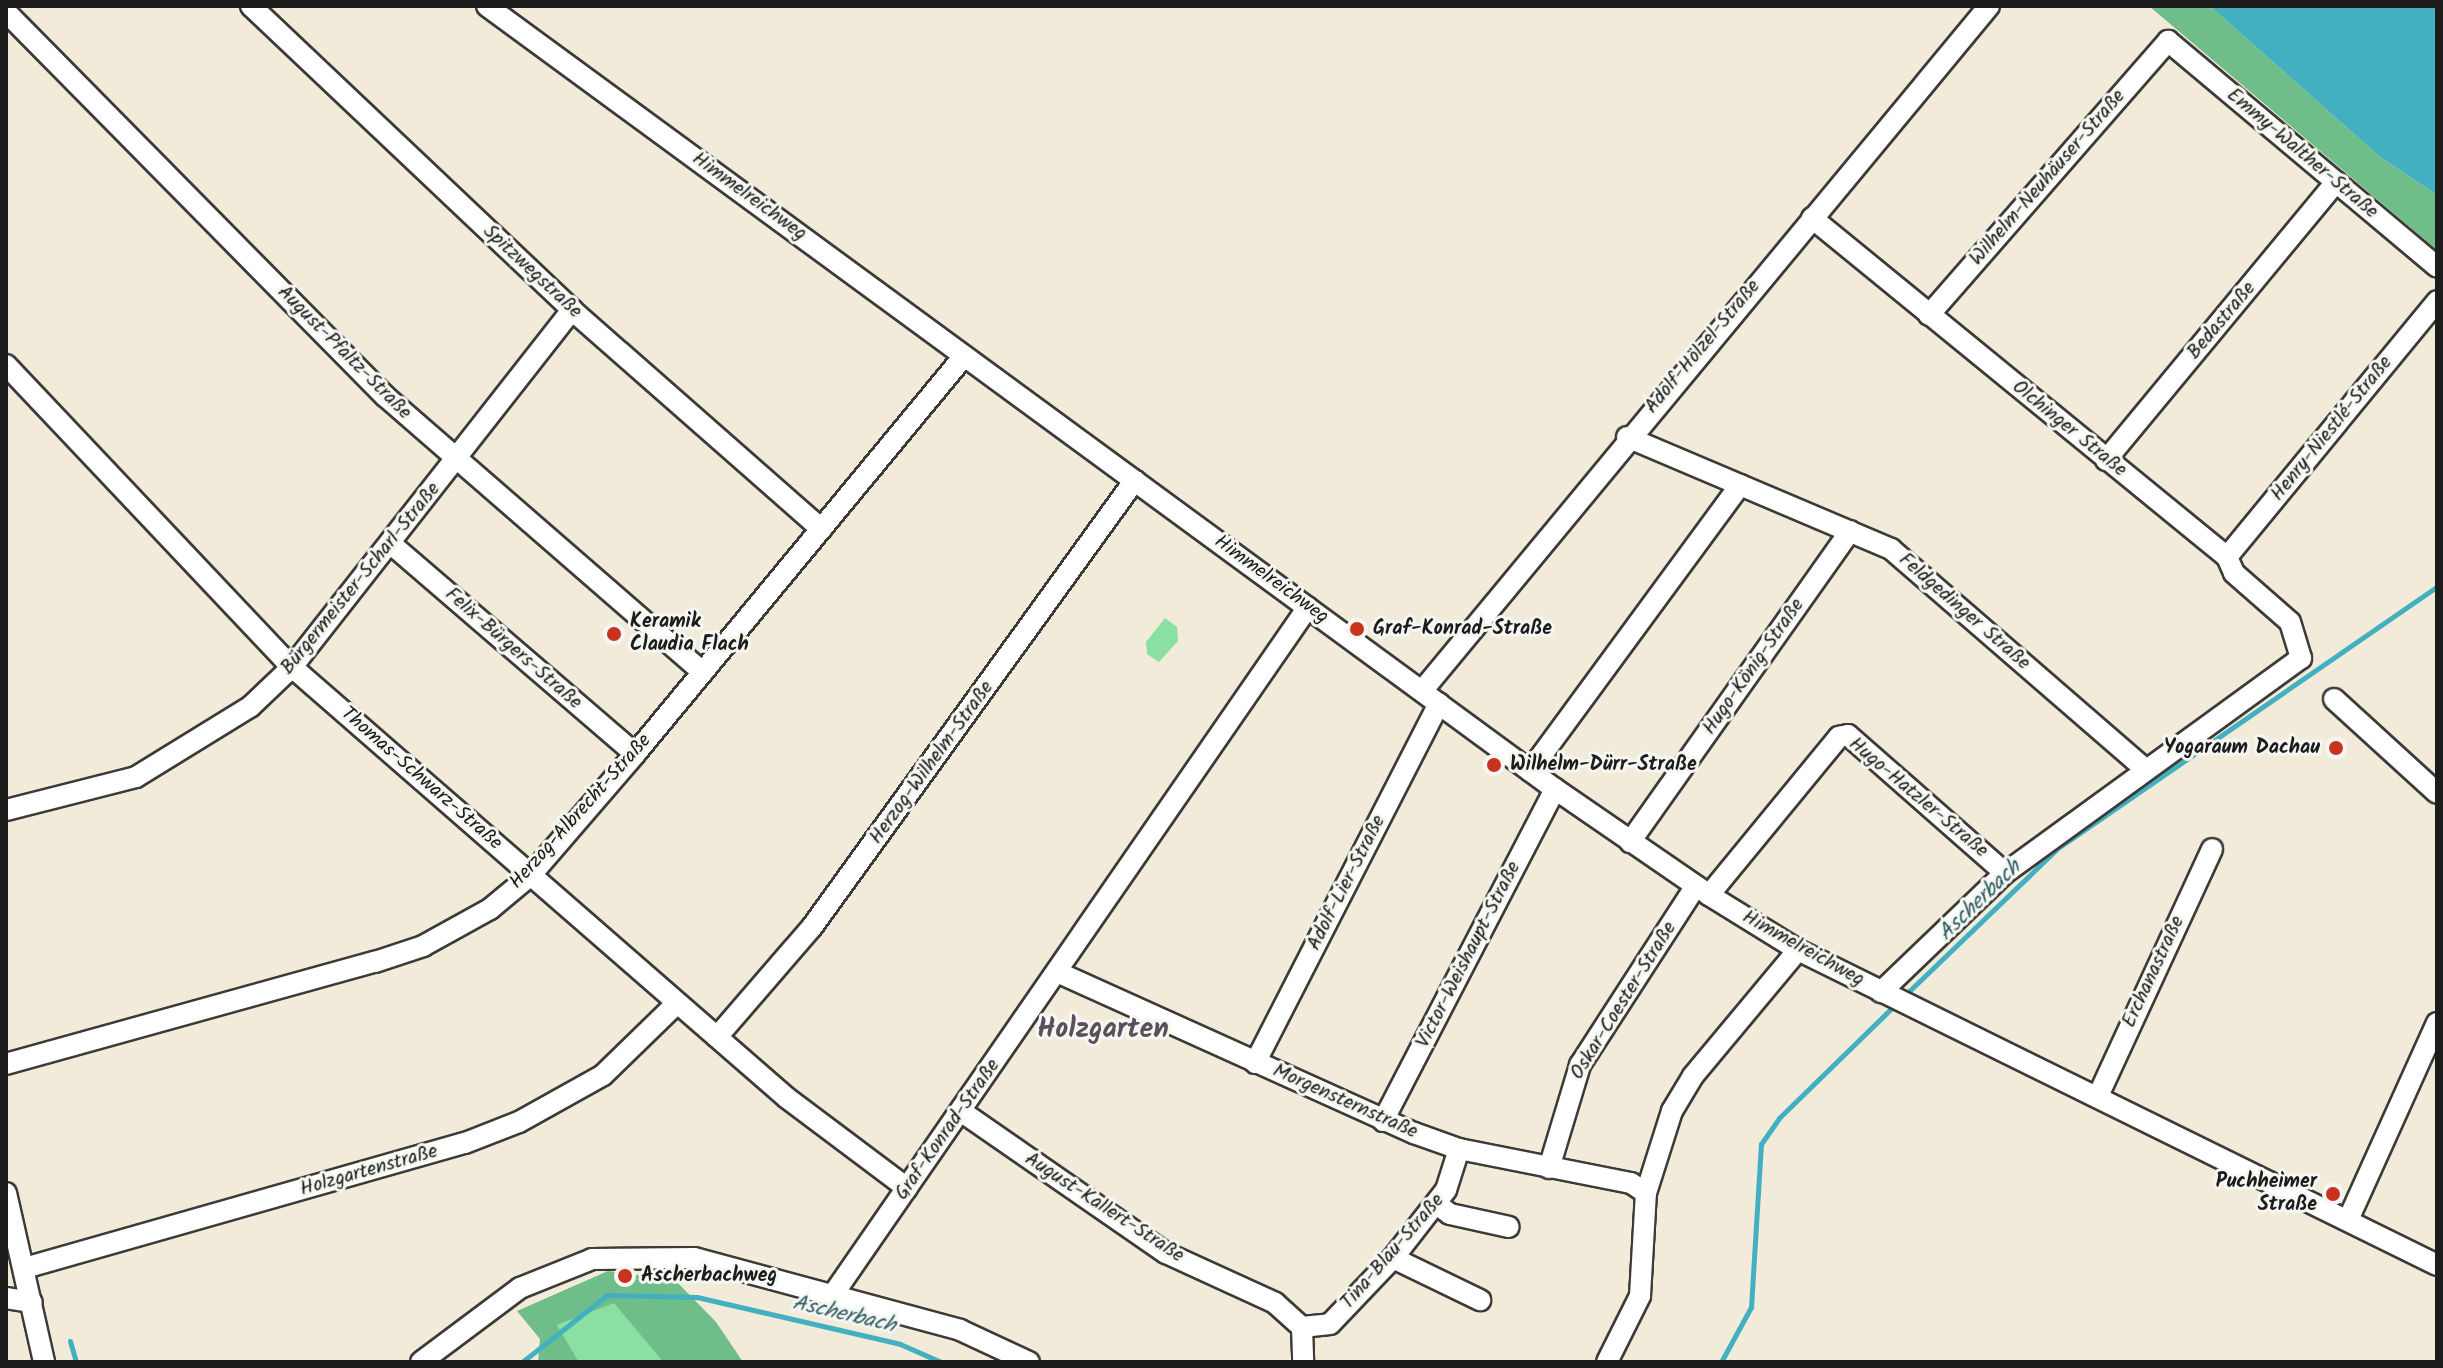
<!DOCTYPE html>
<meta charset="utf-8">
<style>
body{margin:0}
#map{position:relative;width:2443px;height:1368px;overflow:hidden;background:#f2ebd9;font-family:Kalam,sans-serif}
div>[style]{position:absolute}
.green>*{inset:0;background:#8ae0a3}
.forest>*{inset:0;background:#6fbe89}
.water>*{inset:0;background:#43b0c1}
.stream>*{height:5px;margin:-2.5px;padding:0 2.5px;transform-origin:2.5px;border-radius:2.5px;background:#43b0c1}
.roads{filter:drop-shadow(2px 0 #3c3b38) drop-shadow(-2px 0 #3c3b38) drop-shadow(0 2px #3c3b38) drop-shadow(0 -2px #3c3b38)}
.minor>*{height:20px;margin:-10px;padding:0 10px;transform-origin:10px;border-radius:10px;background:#fff}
.dots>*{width:22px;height:22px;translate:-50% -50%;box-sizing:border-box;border:4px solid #f6f6f2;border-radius:50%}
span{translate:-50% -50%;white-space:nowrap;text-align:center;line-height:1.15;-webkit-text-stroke:6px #f6f6f2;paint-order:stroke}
.street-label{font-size:20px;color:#1c1c1c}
.poi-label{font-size:20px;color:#1c1c1c;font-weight:700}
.left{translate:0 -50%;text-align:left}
.right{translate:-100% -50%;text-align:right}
.water-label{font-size:22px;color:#2e5f66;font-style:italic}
.district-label{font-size:28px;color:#5b4f5c;font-weight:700}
.frame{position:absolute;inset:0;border:8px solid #1c1c1c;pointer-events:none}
</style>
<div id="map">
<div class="green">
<i style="clip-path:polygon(1165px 618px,1177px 627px,1178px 641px,1159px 662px,1147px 654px,1146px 642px)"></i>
<i style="clip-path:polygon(614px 1302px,663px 1362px,579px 1362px,557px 1325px)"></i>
</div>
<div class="forest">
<i style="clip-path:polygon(2149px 6px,2210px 6px,2379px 156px,2437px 195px,2437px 250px)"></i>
<i style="clip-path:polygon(608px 1271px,675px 1280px,716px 1322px,743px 1362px,663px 1362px,614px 1303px,557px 1325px,579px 1362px,538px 1362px,540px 1339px,517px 1311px)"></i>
</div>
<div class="water">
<i style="clip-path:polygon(2210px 6px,2437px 6px,2437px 195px,2379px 156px)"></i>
</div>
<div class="stream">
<i style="left:1903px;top:997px;width:215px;rotate:-43.9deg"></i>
<i style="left:2058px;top:848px;width:460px;rotate:-34.6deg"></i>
<i style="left:70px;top:1341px;width:22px;rotate:74deg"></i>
<i style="left:522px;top:1362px;width:108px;rotate:-38.2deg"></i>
<i style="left:607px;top:1295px;width:90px;rotate:1.3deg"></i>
<i style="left:697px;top:1297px;width:208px;rotate:13deg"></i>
<i style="left:900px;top:1344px;width:45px;rotate:23.7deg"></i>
<i style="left:1721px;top:1362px;width:63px;rotate:-61.4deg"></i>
<i style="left:1751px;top:1307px;width:163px;rotate:-86.5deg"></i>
<i style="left:1761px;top:1144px;width:32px;rotate:-55deg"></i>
<i style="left:1779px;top:1118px;width:163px;rotate:-44.3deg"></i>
</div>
<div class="roads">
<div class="minor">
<i style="left:251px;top:6px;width:442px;rotate:43.4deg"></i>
<i style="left:572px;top:310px;width:332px;rotate:41.3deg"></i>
<i style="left:487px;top:6px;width:1324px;rotate:36.25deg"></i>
<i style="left:1555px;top:789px;width:187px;rotate:34.5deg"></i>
<i style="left:1709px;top:895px;width:105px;rotate:31.7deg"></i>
<i style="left:1798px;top:950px;width:712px;rotate:26.24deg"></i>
<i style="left:6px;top:12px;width:540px;rotate:45.38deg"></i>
<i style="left:385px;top:396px;width:421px;rotate:41deg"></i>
<i style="left:1812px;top:218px;width:536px;rotate:39.24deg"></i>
<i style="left:2227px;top:557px;width:17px;rotate:66deg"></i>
<i style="left:2234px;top:573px;width:74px;rotate:41.2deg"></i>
<i style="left:2290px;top:622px;width:38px;rotate:73deg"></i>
<i style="left:2301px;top:658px;width:366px;rotate:144deg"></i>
<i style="left:2005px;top:873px;width:172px;rotate:136.2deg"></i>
<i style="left:1929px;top:315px;width:364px;rotate:-48.9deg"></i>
<i style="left:2168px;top:41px;width:351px;rotate:40deg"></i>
<i style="left:6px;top:365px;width:416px;rotate:46.6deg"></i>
<i style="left:292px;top:667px;width:656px;rotate:41.05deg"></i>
<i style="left:787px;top:1098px;width:150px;rotate:36.9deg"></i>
<i style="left:1627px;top:437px;width:287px;rotate:23deg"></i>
<i style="left:1891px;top:549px;width:336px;rotate:40.9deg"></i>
<i style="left:2106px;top:460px;width:361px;rotate:-50.4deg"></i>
<i style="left:390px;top:543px;width:323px;rotate:40.7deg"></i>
<i style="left:2227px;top:557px;width:331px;rotate:-50.6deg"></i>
<i style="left:1422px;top:691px;width:889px;rotate:-50.38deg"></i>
<i style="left:2334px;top:699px;width:139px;rotate:42.4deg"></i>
<i style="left:1530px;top:771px;width:355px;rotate:-53.7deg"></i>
<i style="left:6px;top:810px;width:134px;rotate:-14.2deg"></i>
<i style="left:136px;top:777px;width:134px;rotate:-31.6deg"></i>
<i style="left:250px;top:707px;width:58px;rotate:-43.6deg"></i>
<i style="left:292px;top:667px;width:454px;rotate:-51.9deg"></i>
<i style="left:1630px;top:842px;width:381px;rotate:-54.7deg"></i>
<i style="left:1709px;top:895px;width:205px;rotate:-50.6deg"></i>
<i style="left:1839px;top:737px;width:9px;rotate:-13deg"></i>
<i style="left:1848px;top:735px;width:209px;rotate:41.3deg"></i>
<i style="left:1057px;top:972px;width:392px;rotate:24.3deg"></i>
<i style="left:1414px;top:1133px;width:48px;rotate:19.6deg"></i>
<i style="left:1459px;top:1149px;width:175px;rotate:11.2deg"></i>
<i style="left:1631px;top:1183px;width:18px;rotate:34deg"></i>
<i style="left:717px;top:1037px;width:145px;rotate:-49.2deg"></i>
<i style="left:812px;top:927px;width:551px;rotate:-54.15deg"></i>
<i style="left:1255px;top:1063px;width:404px;rotate:-62.9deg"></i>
<i style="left:6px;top:1064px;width:383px;rotate:-15.5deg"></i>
<i style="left:375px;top:962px;width:51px;rotate:-18.4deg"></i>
<i style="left:423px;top:946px;width:77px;rotate:-28.9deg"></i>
<i style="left:490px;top:909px;width:53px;rotate:-39.7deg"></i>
<i style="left:531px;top:875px;width:160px;rotate:-49.3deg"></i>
<i style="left:635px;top:754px;width:516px;rotate:-50.42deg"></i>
<i style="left:2098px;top:1096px;width:272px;rotate:-65.2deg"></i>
<i style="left:962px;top:1112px;width:248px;rotate:34.7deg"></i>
<i style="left:1166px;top:1253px;width:120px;rotate:24.6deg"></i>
<i style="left:1275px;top:1303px;width:36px;rotate:42deg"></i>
<i style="left:1302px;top:1327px;width:35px;rotate:88deg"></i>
<i style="left:1383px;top:1121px;width:374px;rotate:-62.6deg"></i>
<i style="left:1549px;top:1168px;width:108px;rotate:-73.2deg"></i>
<i style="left:1580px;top:1065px;width:213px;rotate:-57.1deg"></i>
<i style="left:6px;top:1193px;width:173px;rotate:77.3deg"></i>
<i style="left:1437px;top:1204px;width:16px;rotate:38deg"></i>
<i style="left:1450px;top:1214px;width:60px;rotate:12.4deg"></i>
<i style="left:2348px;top:1220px;width:216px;rotate:-65.7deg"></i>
<i style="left:1393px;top:1258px;width:97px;rotate:25.8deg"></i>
<i style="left:25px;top:1268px;width:457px;rotate:-15.9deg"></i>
<i style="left:465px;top:1143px;width:58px;rotate:-21.3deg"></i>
<i style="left:519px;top:1122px;width:96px;rotate:-29.2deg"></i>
<i style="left:603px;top:1075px;width:103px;rotate:-44.2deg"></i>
<i style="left:832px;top:1296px;width:837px;rotate:-55.36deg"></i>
<i style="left:6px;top:1298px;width:26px;rotate:9deg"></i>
<i style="left:1302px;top:1327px;width:28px;rotate:-6deg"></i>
<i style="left:1330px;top:1324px;width:91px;rotate:-46.3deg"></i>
<i style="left:1393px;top:1258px;width:86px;rotate:-52.1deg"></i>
<i style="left:1446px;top:1190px;width:43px;rotate:-72.4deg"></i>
<i style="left:421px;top:1362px;width:124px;rotate:-36.8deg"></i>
<i style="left:520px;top:1288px;width:78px;rotate:-21.9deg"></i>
<i style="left:592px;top:1259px;width:102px;rotate:-0.6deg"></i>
<i style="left:694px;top:1258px;width:276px;rotate:15.1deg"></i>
<i style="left:960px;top:1330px;width:76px;rotate:24.9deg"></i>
<i style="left:1607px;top:1362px;width:74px;rotate:-63.4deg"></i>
<i style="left:1640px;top:1296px;width:103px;rotate:-86.7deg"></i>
<i style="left:1646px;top:1193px;width:86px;rotate:-72.4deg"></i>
<i style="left:1672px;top:1111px;width:41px;rotate:-59deg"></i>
<i style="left:1693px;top:1076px;width:164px;rotate:-50.2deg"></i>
</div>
</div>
<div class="dots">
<i style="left:1357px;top:629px;background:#c8321e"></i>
<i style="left:614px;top:634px;background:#c8321e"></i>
<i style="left:2336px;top:748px;background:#c8321e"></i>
<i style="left:1494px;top:765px;background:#c8321e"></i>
<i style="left:2333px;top:1194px;background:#c8321e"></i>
<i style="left:625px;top:1276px;background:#c8321e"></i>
</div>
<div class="street-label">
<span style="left:2302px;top:154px;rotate:40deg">Emmy-Walther-Straße</span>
<span style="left:2048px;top:178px;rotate:-49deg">Wilhelm-Neuhäuser-Straße</span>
<span style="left:749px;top:197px;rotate:36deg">Himmelreichweg</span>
<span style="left:532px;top:272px;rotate:43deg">Spitzwegstraße</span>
<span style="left:2222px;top:321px;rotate:-50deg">Bedastraße</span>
<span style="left:1703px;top:347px;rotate:-50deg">Adolf-Hölzel-Straße</span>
<span style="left:344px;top:353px;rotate:45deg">August-Pfaltz-Straße</span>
<span style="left:2069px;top:429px;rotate:39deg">Olchinger Straße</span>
<span style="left:2332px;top:429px;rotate:-51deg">Henry-Niestlé-Straße</span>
<span style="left:361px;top:579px;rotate:-51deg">Bürgermeister-Scharl-Straße</span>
<span style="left:1271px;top:580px;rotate:36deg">Himmelreichweg</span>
<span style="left:1964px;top:612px;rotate:41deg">Feldgedinger Straße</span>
<span style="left:513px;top:649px;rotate:41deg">Felix-Bürgers-Straße</span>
<span style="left:1754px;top:667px;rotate:-55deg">Hugo-König-Straße</span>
<span style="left:932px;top:763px;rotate:-54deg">Herzog-Wilhelm-Straße</span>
<span style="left:421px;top:779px;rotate:41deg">Thomas-Schwarz-Straße</span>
<span style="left:1918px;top:798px;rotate:40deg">Hugo-Hatzler-Straße</span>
<span style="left:581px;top:812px;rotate:-48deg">Herzog-Albrecht-Straße</span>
<span style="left:1347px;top:883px;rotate:-63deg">Adolf-Lier-Straße</span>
<span style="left:1803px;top:949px;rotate:29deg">Himmelreichweg</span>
<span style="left:1469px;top:955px;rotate:-63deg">Victor-Weishaupt-Straße</span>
<span style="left:2154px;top:972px;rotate:-65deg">Erchanastraße</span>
<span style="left:1624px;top:1001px;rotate:-58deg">Oskar-Coester-Straße</span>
<span style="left:1345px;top:1102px;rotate:24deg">Morgensternstraße</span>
<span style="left:948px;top:1130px;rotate:-55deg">Graf-Konrad-Straße</span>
<span style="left:369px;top:1171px;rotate:-16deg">Holzgartenstraße</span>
<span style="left:1104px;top:1208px;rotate:33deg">August-Kallert-Straße</span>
<span style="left:1393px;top:1252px;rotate:-49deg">Tina-Blau-Straße</span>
</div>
<div class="poi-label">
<span class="left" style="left:630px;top:634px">Keramik<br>Claudia Flach</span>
<span class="left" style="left:1373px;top:629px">Graf-Konrad-Straße</span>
<span class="right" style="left:2320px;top:748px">Yogaraum Dachau</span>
<span class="left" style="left:1510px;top:765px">Wilhelm-Dürr-Straße</span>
<span class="right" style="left:2317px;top:1194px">Puchheimer<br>Straße</span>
<span class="left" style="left:641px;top:1276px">Ascherbachweg</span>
</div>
<div class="water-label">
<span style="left:1980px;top:901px;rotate:-44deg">Ascherbach</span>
<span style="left:844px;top:1315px;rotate:13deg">Ascherbach</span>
</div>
<div class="district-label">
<span style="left:1103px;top:1030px">Holzgarten</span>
</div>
<div class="frame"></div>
</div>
